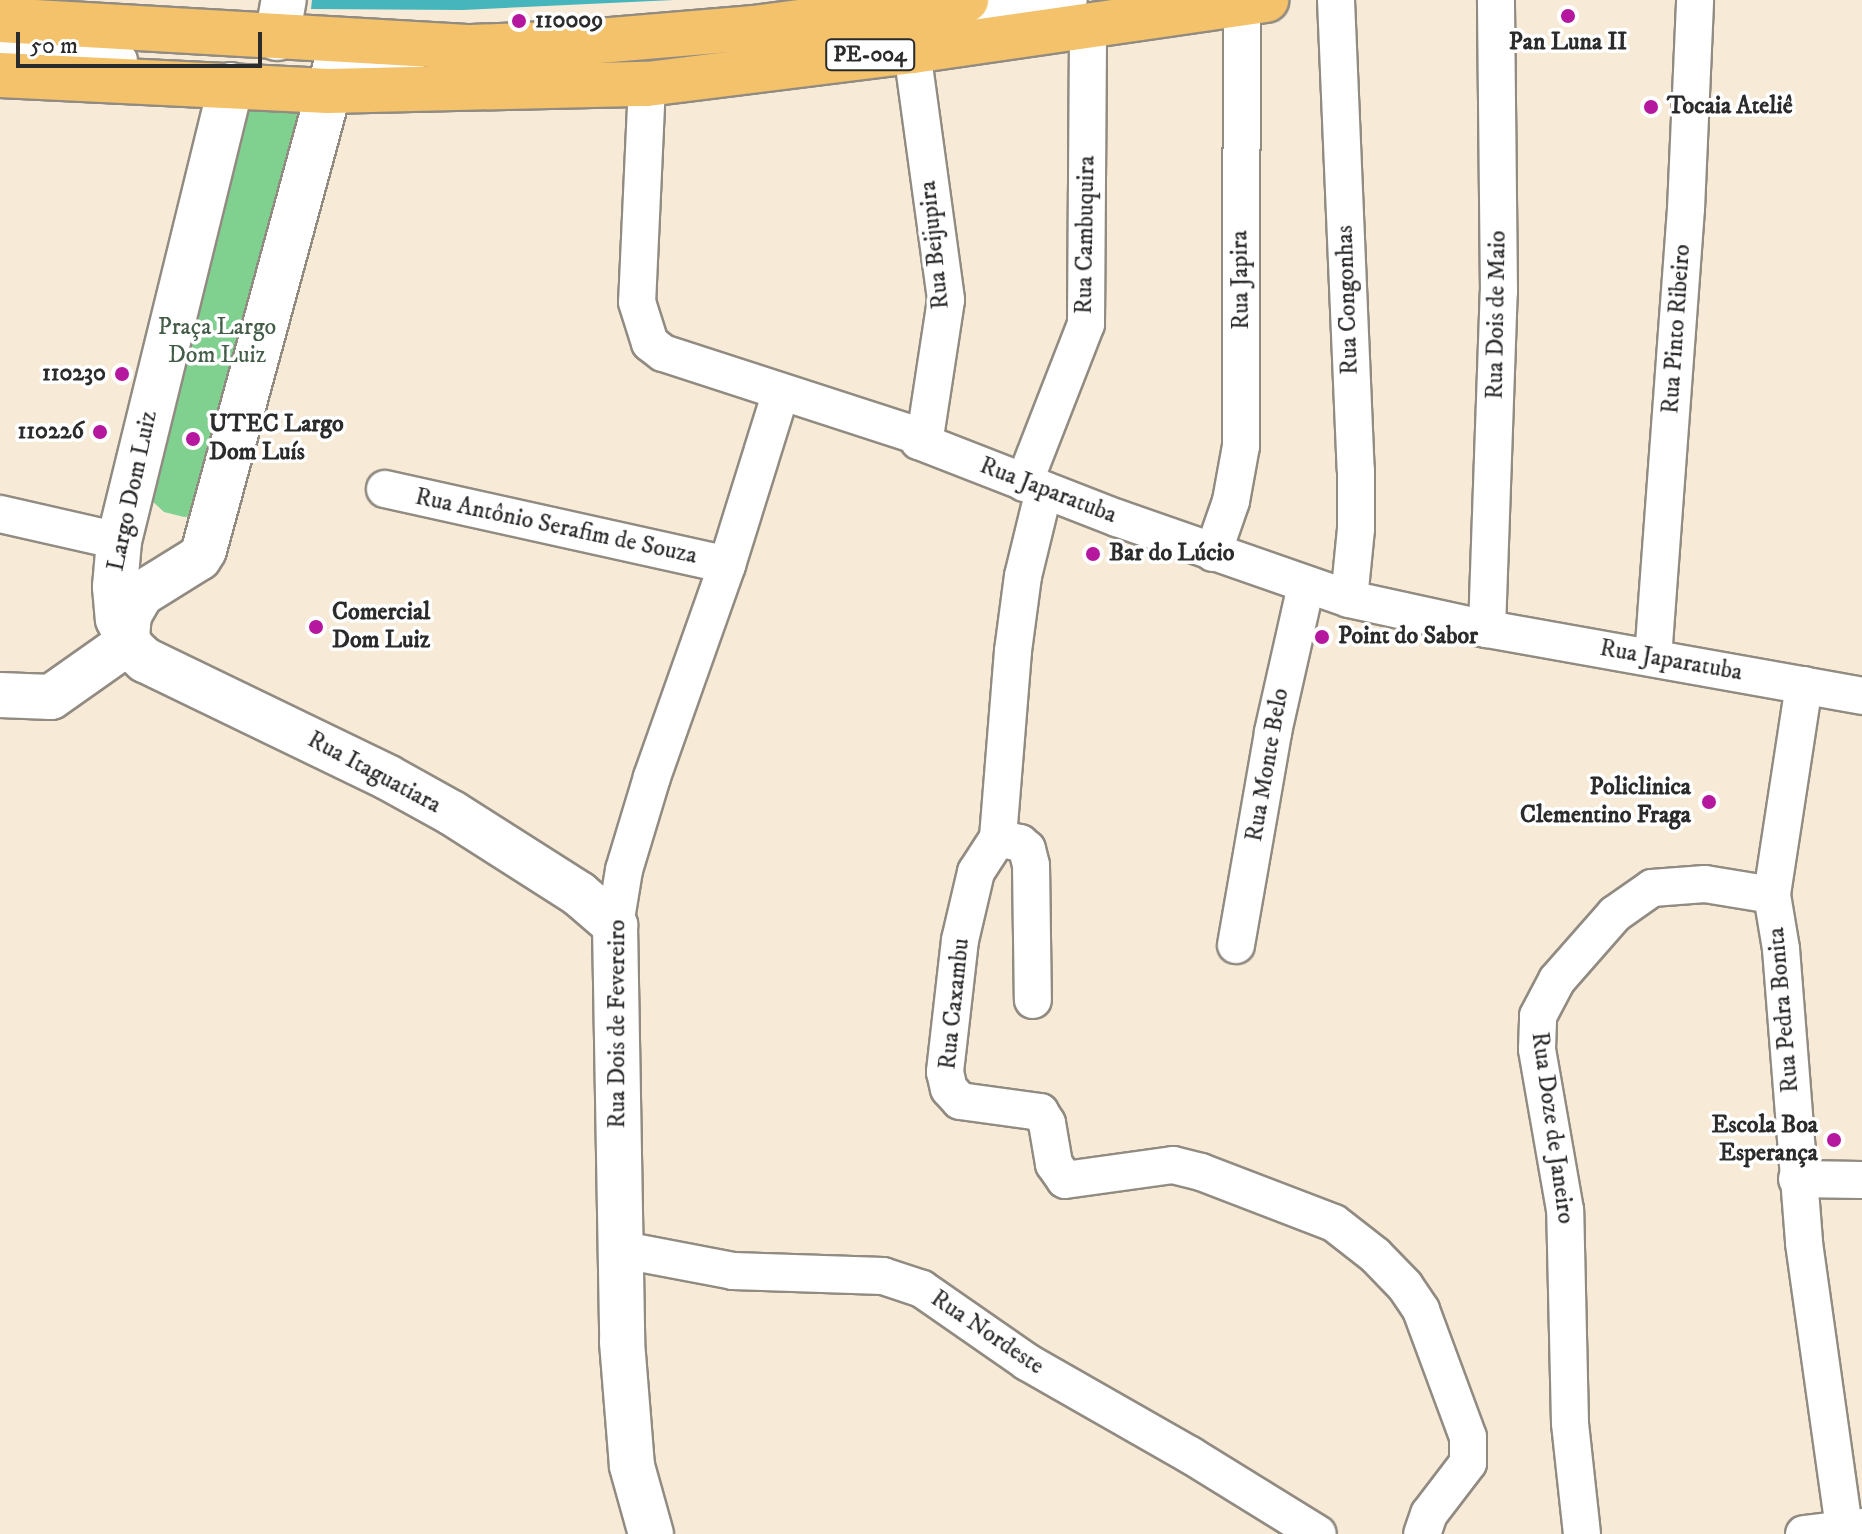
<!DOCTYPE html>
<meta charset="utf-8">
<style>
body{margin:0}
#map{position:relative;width:1862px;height:1534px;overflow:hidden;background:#f7ebd8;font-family:"IM FELL DW Pica",serif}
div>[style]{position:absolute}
.green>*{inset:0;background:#80d090}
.water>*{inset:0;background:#46b6bc}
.roads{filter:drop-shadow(2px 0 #918b82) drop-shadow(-2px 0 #918b82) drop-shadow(0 2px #918b82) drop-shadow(0 -2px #918b82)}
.pedestrian>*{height:28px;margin:-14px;padding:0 14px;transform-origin:14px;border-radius:14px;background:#fff}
.minor>*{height:36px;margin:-18px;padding:0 18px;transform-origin:18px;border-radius:18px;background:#fff}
.tertiary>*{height:44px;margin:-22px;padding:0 22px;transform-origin:22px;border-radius:22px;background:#fff}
.primary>*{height:44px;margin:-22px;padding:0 22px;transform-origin:22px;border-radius:22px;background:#f3c26a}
.dots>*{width:22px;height:22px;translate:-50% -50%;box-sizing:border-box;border:4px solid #fff;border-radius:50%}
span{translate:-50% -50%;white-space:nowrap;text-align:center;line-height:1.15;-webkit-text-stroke:7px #fff;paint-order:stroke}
.shield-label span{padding:2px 6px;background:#fff;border:2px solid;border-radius:6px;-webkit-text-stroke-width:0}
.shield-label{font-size:22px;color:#2b2b2b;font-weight:700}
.poi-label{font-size:24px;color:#2b2b2b;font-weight:700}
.left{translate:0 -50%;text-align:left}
.right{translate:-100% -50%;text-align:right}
.street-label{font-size:24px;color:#2b2b2b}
.park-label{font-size:24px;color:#445d49}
.scale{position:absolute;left:16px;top:32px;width:246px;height:36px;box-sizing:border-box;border:4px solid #2b2b2b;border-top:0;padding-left:10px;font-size:24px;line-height:28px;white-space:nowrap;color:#2b2b2b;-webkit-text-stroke:6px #fff;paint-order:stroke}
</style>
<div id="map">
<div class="green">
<i style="clip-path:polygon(241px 100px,306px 100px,196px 516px,184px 517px,164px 512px,150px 499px)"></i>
</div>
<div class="water">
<i style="clip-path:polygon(312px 0,674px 0,463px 10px,311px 9px)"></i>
</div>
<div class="roads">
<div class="pedestrian">
<i style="left:945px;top:19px;width:129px;rotate:-8.4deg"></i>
<i style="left:0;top:52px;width:123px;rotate:3.3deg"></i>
<i style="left:361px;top:59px;width:14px;rotate:180deg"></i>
<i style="left:347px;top:59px;width:9px;rotate:108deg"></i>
<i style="left:344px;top:68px;width:66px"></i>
</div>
<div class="minor">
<i style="left:1336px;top:0;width:470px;rotate:87.6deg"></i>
<i style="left:1356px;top:470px;width:59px;rotate:90deg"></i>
<i style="left:1356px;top:529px;width:70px;rotate:95.7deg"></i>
<i style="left:912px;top:51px;width:251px;rotate:82.2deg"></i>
<i style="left:946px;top:300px;width:140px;rotate:98.7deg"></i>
<i style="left:647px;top:84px;width:218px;rotate:92.6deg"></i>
<i style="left:637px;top:302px;width:43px;rotate:72.4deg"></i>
<i style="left:650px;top:343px;width:16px;rotate:38deg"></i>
<i style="left:663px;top:353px;width:275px;rotate:18deg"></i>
<i style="left:925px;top:438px;width:7px;rotate:153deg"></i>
<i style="left:919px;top:441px;width:212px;rotate:21.3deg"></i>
<i style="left:1117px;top:518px;width:246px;rotate:19.2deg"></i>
<i style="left:1349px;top:599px;width:141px;rotate:12.3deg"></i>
<i style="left:1487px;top:629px;width:381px;rotate:10.1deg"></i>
<i style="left:1024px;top:483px;width:171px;rotate:-68.7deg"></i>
<i style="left:1086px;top:324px;width:300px;rotate:-89.6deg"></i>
<i style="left:385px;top:489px;width:350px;rotate:12.5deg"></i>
<i style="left:1044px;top:490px;width:89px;rotate:103.7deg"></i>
<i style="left:1023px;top:576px;width:76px;rotate:97.6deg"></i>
<i style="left:1013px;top:651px;width:188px;rotate:94.6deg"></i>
<i style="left:998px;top:838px;width:40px;rotate:122.9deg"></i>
<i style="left:976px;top:872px;width:70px;rotate:103.2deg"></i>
<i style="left:960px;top:940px;width:133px;rotate:96.5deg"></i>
<i style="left:945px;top:1072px;width:17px;rotate:77deg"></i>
<i style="left:949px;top:1089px;width:16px;rotate:47deg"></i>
<i style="left:960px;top:1101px;width:81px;rotate:7.8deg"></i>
<i style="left:1040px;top:1112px;width:13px;rotate:58deg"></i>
<i style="left:1047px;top:1123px;width:42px;rotate:80.3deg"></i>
<i style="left:1054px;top:1164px;width:19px;rotate:55deg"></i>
<i style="left:1065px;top:1180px;width:109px;rotate:-7.9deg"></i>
<i style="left:1173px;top:1165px;width:29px;rotate:14deg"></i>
<i style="left:1201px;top:1172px;width:142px;rotate:21deg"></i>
<i style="left:1334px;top:1223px;width:52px;rotate:38deg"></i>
<i style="left:1375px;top:1255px;width:43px;rotate:45.9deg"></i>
<i style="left:1405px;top:1286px;width:29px;rotate:56deg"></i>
<i style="left:1421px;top:1310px;width:135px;rotate:69.7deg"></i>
<i style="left:1468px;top:1437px;width:26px;rotate:90deg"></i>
<i style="left:1468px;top:1463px;width:64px;rotate:127.4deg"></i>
<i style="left:1429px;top:1514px;width:21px;rotate:109deg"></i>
<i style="left:0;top:514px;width:122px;rotate:12.8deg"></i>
<i style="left:1213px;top:553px;width:55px;rotate:-70.9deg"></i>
<i style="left:1231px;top:501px;width:56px;rotate:-79.7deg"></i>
<i style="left:1241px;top:446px;width:442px;rotate:-89.9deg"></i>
<i style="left:1487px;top:629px;width:337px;rotate:-88deg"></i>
<i style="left:1499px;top:292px;width:292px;rotate:-90.6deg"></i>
<i style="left:1653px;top:658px;width:450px;rotate:-85.8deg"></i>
<i style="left:1686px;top:209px;width:209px;rotate:-87.5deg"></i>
<i style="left:1804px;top:685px;width:212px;rotate:98.7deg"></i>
<i style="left:1772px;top:895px;width:55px;rotate:80.5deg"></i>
<i style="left:1781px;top:949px;width:295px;rotate:85.5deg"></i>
<i style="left:1804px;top:1243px;width:288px;rotate:82deg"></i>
<i style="left:998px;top:838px;width:23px;rotate:13deg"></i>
<i style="left:1020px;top:843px;width:9px;rotate:41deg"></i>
<i style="left:1027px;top:849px;width:16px;rotate:76deg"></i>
<i style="left:1031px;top:865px;width:135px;rotate:89.2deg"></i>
<i style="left:615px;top:925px;width:56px;rotate:-80.7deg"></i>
<i style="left:624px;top:870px;width:97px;rotate:-73.2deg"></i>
<i style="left:652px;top:777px;width:225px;rotate:-70.5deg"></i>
<i style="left:727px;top:565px;width:181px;rotate:-72.7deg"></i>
<i style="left:1236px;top:945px;width:216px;rotate:-80.1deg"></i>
<i style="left:1273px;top:732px;width:150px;rotate:-77.3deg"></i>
<i style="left:1797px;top:1179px;width:65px;rotate:0.9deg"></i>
<i style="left:618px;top:1249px;width:117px;rotate:10.8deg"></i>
<i style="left:733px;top:1271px;width:150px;rotate:1.9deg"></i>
<i style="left:883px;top:1276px;width:41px;rotate:18.4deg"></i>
<i style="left:922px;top:1289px;width:128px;rotate:34.8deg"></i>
<i style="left:1027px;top:1362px;width:188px;rotate:29.7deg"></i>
<i style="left:1190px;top:1455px;width:150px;rotate:31.7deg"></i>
<i style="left:1582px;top:1534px;width:112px;rotate:-96.2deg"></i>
<i style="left:1570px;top:1423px;width:213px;rotate:-91.3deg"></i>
<i style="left:1565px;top:1210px;width:163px;rotate:-99.9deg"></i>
<i style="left:1537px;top:1049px;width:33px;rotate:-88deg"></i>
<i style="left:1538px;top:1016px;width:41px;rotate:-62.2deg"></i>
<i style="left:1557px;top:980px;width:88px;rotate:-48.7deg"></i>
<i style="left:1615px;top:914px;width:45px;rotate:-35.1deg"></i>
<i style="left:1652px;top:888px;width:53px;rotate:-4.3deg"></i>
<i style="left:1705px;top:884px;width:68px;rotate:9.3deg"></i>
<i style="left:1804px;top:1534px;width:58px;rotate:-6.9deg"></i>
</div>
<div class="tertiary">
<i style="left:277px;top:38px;width:39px;rotate:-80deg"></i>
<i style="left:231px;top:85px;width:470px;rotate:103.8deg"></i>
<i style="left:119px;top:541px;width:46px;rotate:95deg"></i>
<i style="left:115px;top:587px;width:32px;rotate:85deg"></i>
<i style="left:118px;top:619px;width:32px;rotate:64deg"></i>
<i style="left:132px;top:648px;width:18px;rotate:43deg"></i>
<i style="left:145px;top:660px;width:269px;rotate:25.8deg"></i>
<i style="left:387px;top:777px;width:74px;rotate:29deg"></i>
<i style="left:452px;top:813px;width:151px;rotate:32.5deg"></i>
<i style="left:579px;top:894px;width:48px;rotate:40.7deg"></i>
<i style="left:615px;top:925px;width:417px;rotate:89deg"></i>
<i style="left:622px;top:1342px;width:124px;rotate:85.4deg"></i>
<i style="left:632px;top:1466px;width:71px;rotate:74.4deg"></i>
<i style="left:127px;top:637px;width:22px;rotate:-85deg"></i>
<i style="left:129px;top:615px;width:24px;rotate:-60deg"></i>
<i style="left:141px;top:594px;width:68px;rotate:-31.8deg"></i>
<i style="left:199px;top:558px;width:9px;rotate:-58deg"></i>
<i style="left:204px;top:550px;width:526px;rotate:-74.8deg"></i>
<i style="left:0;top:695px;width:51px;rotate:2.2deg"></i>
<i style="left:51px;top:697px;width:95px;rotate:-35.2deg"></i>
</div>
<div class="primary">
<i style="left:0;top:20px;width:472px;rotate:3.3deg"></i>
<i style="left:471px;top:47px;width:104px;rotate:-2.2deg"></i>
<i style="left:575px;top:43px;width:180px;rotate:-4.8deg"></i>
<i style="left:754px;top:28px;width:214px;rotate:-7.5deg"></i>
<i style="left:0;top:75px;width:328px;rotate:2.8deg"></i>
<i style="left:328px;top:91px;width:319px;rotate:-1.3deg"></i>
<i style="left:647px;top:84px;width:267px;rotate:-7.1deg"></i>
<i style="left:912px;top:51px;width:358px;rotate:-8.2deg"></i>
</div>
</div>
<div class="dots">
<i style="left:1568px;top:16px;background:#b5179e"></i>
<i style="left:519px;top:21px;background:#b5179e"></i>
<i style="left:1651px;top:107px;background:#b5179e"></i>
<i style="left:122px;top:374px;background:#b5179e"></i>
<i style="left:100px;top:432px;background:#b5179e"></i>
<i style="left:193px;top:439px;background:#b5179e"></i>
<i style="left:1093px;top:554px;background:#b5179e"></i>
<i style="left:316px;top:627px;background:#b5179e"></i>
<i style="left:1322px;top:637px;background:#b5179e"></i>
<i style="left:1709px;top:802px;background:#b5179e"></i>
<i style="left:1834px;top:1140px;background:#b5179e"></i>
</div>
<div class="shield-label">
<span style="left:870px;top:55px">PE-004</span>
</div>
<div class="poi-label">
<span class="left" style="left:535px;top:21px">110009</span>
<span style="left:1568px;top:43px">Pan Luna II</span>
<span class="left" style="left:1667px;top:107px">Tocaia Ateliê</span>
<span class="right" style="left:106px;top:374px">110230</span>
<span class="left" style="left:209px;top:439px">UTEC Largo<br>Dom Luís</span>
<span class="right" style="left:84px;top:432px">110226</span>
<span class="left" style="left:1109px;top:554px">Bar do Lúcio</span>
<span class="left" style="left:332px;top:627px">Comercial<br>Dom Luiz</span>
<span class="left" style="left:1338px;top:637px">Point do Sabor</span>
<span class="right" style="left:1691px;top:802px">Policlinica<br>Clementino Fraga</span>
<span class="right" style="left:1818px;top:1140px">Escola Boa<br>Esperança</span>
</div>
<div class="street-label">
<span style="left:1086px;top:235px;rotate:-89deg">Rua Cambuquira</span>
<span style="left:935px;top:245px;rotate:-96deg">Rua Beijupira</span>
<span style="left:1241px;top:280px;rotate:-91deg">Rua Japira</span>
<span style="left:1348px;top:300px;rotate:-92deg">Rua Congonhas</span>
<span style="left:1497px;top:315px;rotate:-89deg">Rua Dois de Maio</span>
<span style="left:1677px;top:329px;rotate:-86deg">Rua Pinto Ribeiro</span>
<span style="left:133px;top:491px;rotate:-78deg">Largo Dom Luiz</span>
<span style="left:1048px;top:491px;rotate:21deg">Rua Japaratuba</span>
<span style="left:556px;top:527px;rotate:12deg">Rua Antônio Serafim de Souza</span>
<span style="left:1671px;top:661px;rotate:10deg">Rua Japaratuba</span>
<span style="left:1268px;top:765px;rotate:-80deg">Rua Monte Belo</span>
<span style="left:374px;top:773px;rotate:28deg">Rua Itaguatiara</span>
<span style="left:955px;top:1004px;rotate:-84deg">Rua Caxambu</span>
<span style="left:1784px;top:1010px;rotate:-95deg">Rua Pedra Bonita</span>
<span style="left:618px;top:1024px;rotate:-90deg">Rua Dois de Fevereiro</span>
<span style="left:1552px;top:1128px;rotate:82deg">Rua Doze de Janeiro</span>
<span style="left:987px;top:1333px;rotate:34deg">Rua Nordeste</span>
</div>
<div class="park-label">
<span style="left:217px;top:342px">Praça Largo<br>Dom Luiz</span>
</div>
<div class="scale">50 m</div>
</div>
